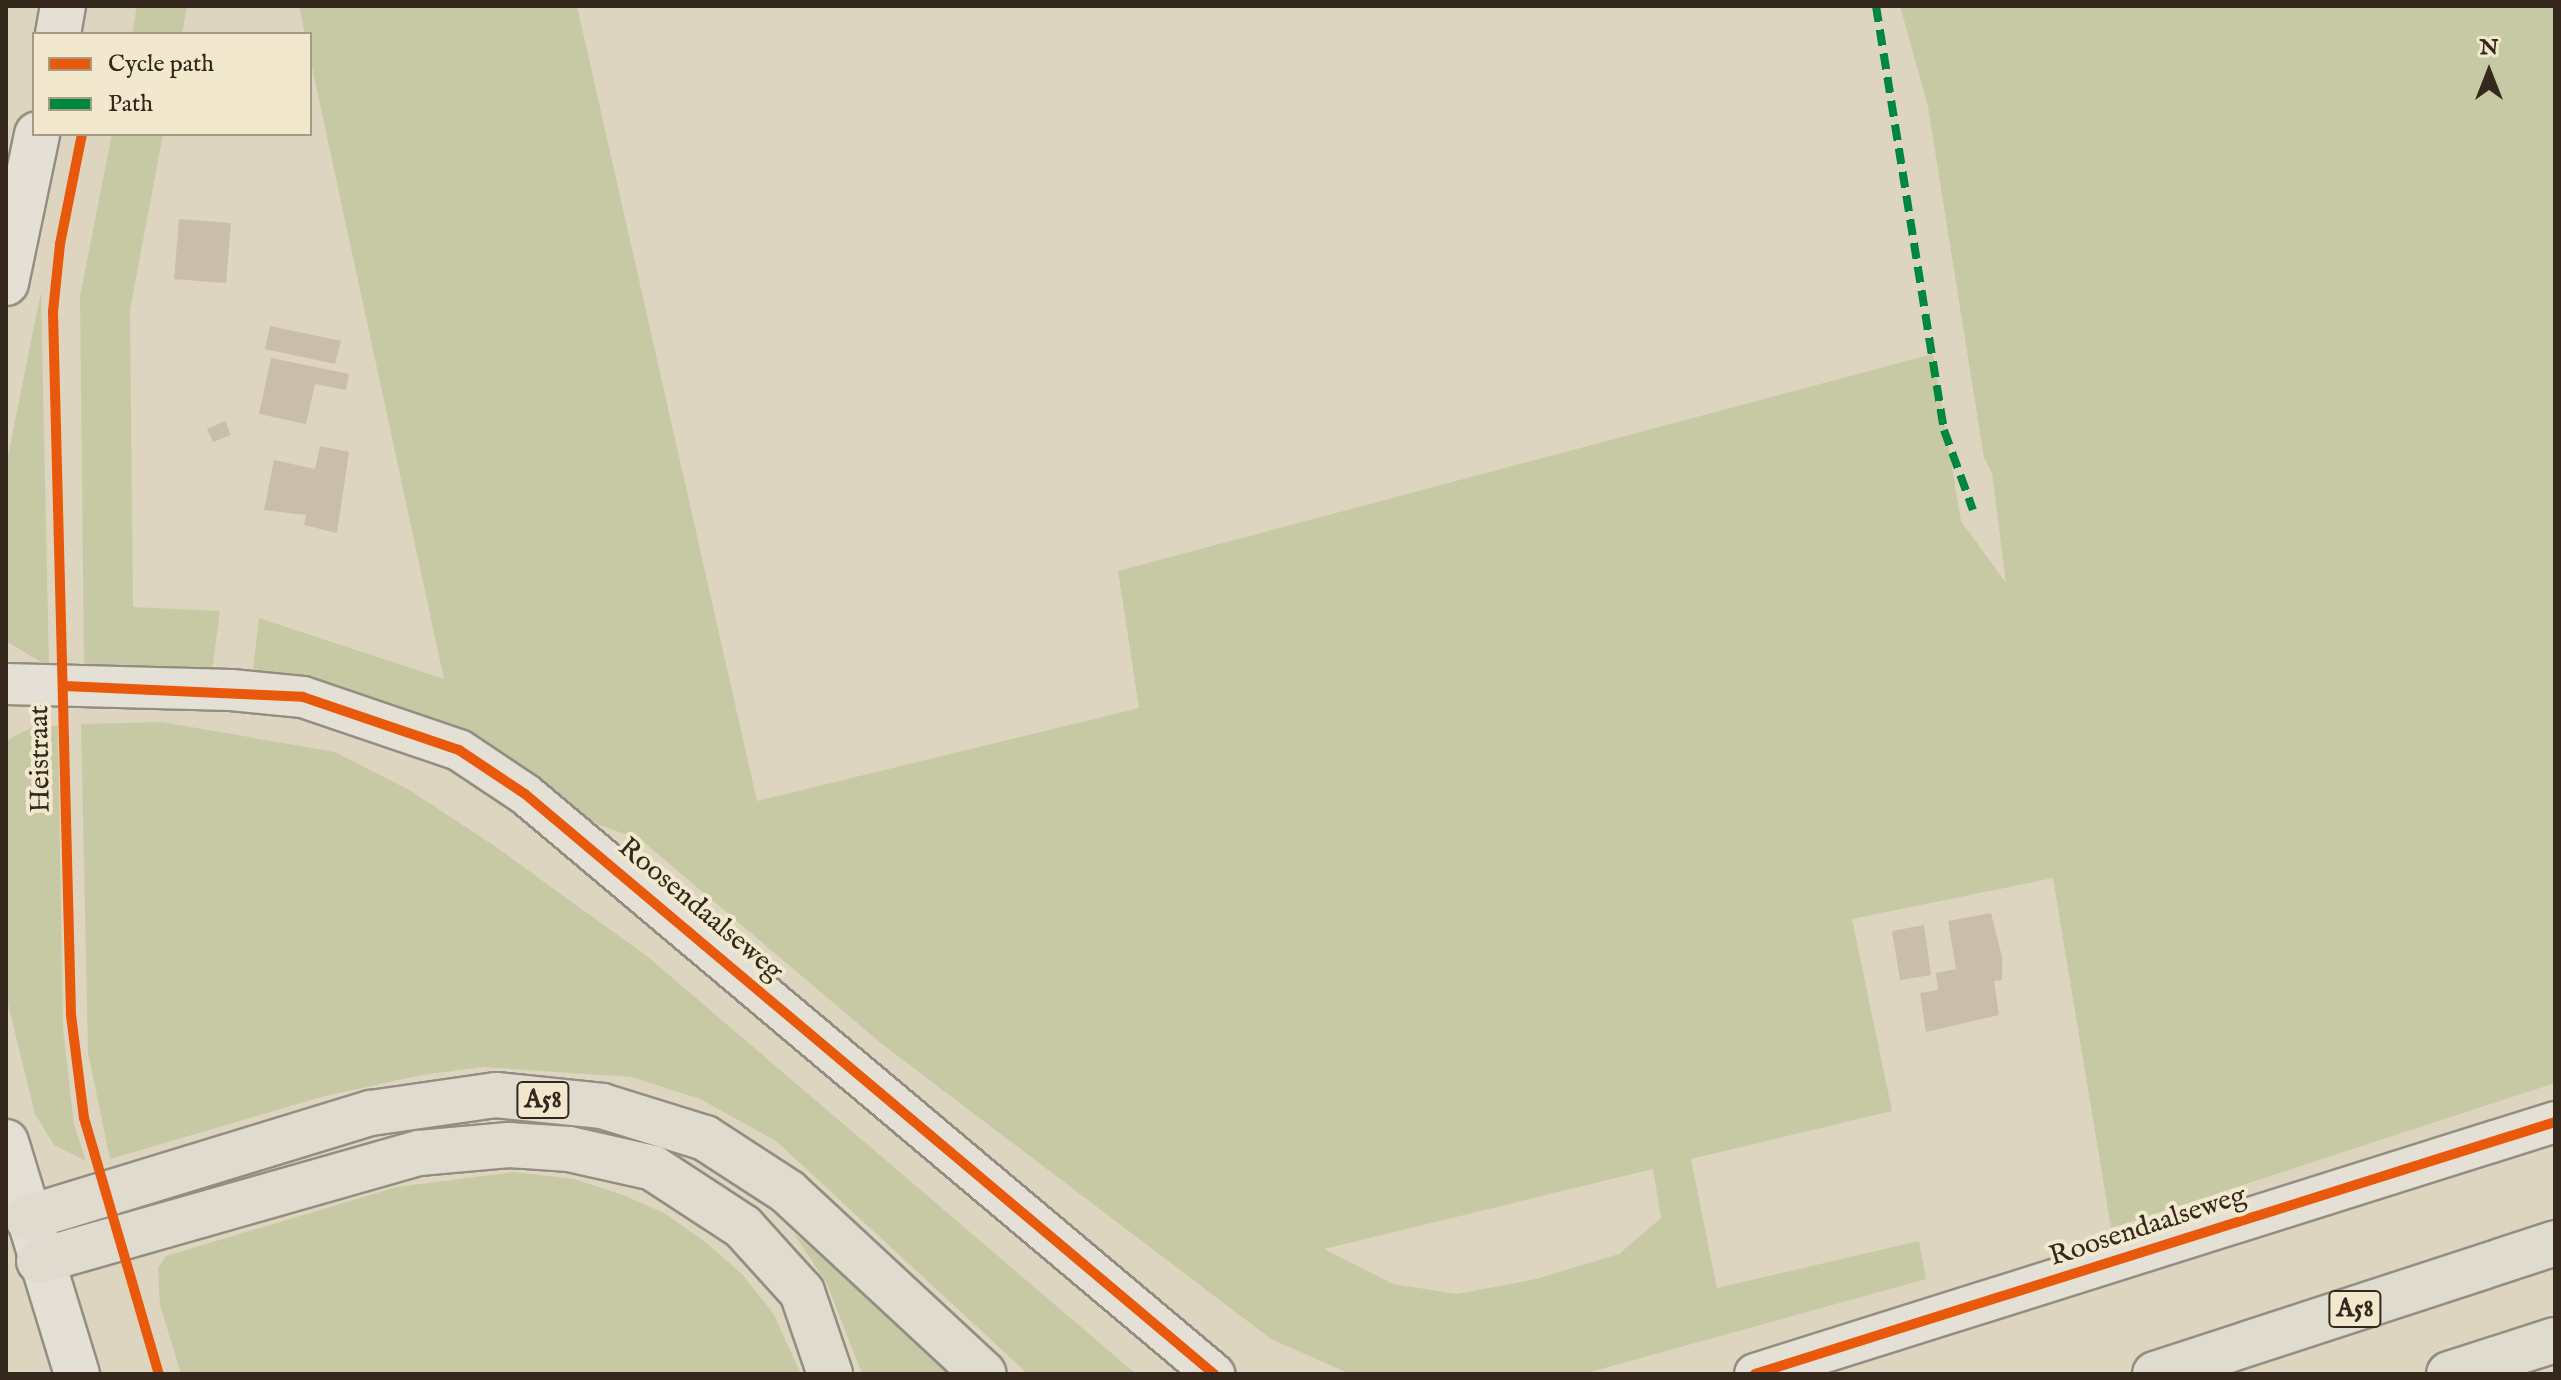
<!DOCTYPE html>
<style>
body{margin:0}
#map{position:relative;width:2561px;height:1380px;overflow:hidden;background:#ddd5c0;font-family:"IM FELL English",serif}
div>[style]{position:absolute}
.green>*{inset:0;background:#c7c9a4}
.building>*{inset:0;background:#cbbdac}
.roads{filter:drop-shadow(2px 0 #938e81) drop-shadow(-2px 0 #938e81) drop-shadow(0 2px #938e81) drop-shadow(0 -2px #938e81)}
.minor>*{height:40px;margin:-20px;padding:0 20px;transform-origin:20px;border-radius:20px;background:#e5e0d5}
.tertiary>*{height:44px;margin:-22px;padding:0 22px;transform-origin:22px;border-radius:22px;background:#e5e0d5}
.motorway>*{height:44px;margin:-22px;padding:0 22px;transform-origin:22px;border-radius:22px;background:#e0dbcf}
.quiet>*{height:8px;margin-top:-4px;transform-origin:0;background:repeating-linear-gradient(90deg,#00873e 0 16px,transparent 0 24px)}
.cycleway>*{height:10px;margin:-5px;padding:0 5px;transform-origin:5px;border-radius:5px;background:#e8590c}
span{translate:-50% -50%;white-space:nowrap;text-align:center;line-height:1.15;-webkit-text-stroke:8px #f1e8ce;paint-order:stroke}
.shield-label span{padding:2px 6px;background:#f1e8ce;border:2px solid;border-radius:6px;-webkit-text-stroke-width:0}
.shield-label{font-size:26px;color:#34281d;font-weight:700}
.street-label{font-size:28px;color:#34281d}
.frame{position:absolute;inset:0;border:8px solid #34281d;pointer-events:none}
.legend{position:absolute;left:32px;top:32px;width:280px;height:104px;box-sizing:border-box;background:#f1e8ce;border:2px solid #a59b87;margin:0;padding:10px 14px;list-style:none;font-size:24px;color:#34281d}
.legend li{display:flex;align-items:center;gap:16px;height:40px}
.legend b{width:40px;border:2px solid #a59b87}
.north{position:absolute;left:2449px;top:32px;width:80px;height:80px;-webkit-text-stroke:6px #f1e8ce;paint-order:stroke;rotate:0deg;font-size:22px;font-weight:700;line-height:32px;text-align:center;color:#34281d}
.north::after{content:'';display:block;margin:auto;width:28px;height:36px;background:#34281d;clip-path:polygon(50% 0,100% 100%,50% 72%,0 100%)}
</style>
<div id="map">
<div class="green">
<i style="clip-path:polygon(137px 6px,187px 6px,182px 34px,132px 34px)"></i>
<i style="clip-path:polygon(evenodd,299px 6px,577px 6px,757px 801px,1139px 708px,1118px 571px,1933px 354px,1961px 521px,2006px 583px,1992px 473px,1984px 458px,1928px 107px,1900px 6px,2555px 6px,2555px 1083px,2111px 1228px,2053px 878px,1852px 919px,1892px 1111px,1691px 1159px,1717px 1288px,1919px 1241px,1926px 1279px,1583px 1374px,1350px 1374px,1271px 1339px,882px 1044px,641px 840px,594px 823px,506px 762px,410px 713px,296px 676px,253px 671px,259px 618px,444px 679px,310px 58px,310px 34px,305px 34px,299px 6px,1653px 1169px,1661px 1218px,1619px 1254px,1536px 1279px,1457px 1294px,1393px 1284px,1324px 1249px,1653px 1169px)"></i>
<i style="clip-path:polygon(112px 134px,163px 134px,130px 310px,133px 607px,220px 611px,212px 670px,84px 667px,80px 296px)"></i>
<i style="clip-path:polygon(41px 292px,49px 667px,6px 641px,6px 466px)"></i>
<i style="clip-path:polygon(162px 722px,335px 752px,411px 791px,493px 845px,648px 957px,1136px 1374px,1028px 1374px,776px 1141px,700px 1099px,632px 1077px,483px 1067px,422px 1075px,325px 1096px,110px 1159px,88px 1053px,81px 724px)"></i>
<i style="clip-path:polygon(34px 726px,58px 726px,63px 1029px,74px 1125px,86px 1161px,54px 1145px,35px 1114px,6px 996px,6px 741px)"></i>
<i style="clip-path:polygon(514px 1172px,574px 1179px,623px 1195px,664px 1213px,704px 1241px,742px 1274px,773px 1313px,801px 1374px,181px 1374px,160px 1305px,158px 1268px,166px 1256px,397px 1187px)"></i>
<i style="clip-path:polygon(794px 1234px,849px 1276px,957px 1374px,862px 1374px,827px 1284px)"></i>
</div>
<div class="building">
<i style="clip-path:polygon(179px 219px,231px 223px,226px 283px,174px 279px)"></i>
<i style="clip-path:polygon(270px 326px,341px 341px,335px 364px,265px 349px)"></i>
<i style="clip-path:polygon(271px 358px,349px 374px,346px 390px,315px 384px,306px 424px,259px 414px)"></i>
<i style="clip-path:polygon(225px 421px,231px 435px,213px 442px,207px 429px)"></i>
<i style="clip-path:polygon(320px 446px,349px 452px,337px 533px,304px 525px,306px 515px,264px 510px,274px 460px,315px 469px)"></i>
<i style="clip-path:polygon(1991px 913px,2002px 957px,2002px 980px,1994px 981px,1999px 1015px,1926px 1032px,1920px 993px,1938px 990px,1936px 973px,1956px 969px,1948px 921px)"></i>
<i style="clip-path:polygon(1924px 925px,1931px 975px,1900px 980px,1892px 931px)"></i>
</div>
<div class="roads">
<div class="minor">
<i style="left:6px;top:684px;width:225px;rotate:1.5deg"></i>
<i style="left:231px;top:690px;width:72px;rotate:5.6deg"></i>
<i style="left:303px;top:697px;width:165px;rotate:18.8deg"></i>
<i style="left:459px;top:750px;width:79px;rotate:33.7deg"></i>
<i style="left:525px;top:794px;width:901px;rotate:40.09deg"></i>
<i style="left:1755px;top:1374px;width:839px;rotate:-17.48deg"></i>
</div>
<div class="tertiary">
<i style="left:58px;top:34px;width:28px;rotate:-80deg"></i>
<i style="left:6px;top:283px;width:152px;rotate:-78.2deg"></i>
<i style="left:6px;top:1142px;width:243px;rotate:73deg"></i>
</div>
<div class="motorway">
<i style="left:27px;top:1218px;width:360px;rotate:-17deg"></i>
<i style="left:371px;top:1113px;width:126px;rotate:-8.2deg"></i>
<i style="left:496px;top:1095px;width:107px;rotate:5.9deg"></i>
<i style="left:602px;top:1106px;width:108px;rotate:17.3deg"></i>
<i style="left:705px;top:1138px;width:99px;rotate:33deg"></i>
<i style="left:788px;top:1192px;width:267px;rotate:42.9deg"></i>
<i style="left:39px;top:1261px;width:395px;rotate:-15.9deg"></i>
<i style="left:419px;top:1153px;width:90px;rotate:-5.1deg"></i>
<i style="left:509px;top:1145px;width:60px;rotate:3.8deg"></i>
<i style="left:569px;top:1149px;width:86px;rotate:12.7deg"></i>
<i style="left:653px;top:1168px;width:108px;rotate:33.2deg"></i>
<i style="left:743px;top:1227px;width:88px;rotate:47.8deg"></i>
<i style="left:802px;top:1292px;width:87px;rotate:71.1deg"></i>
<i style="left:2155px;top:1374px;width:421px;rotate:-18.1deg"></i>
<i style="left:2449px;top:1374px;width:111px;rotate:-17.8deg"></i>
</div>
</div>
<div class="quiet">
<i style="left:1876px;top:6px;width:429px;rotate:80.9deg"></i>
<i style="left:1944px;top:430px;width:85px;rotate:70.1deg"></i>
</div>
<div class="cycleway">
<i style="left:82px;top:134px;width:112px;rotate:101.3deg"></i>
<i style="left:60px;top:244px;width:68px;rotate:95.9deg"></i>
<i style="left:53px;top:312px;width:703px;rotate:88.53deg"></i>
<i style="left:71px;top:1015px;width:104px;rotate:82.8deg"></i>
<i style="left:84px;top:1118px;width:267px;rotate:73.7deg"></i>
<i style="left:64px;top:686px;width:239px;rotate:2.6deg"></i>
<i style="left:303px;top:697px;width:165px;rotate:18.8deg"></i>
<i style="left:459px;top:750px;width:79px;rotate:33.7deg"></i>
<i style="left:525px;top:794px;width:901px;rotate:40.09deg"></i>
<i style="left:1755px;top:1374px;width:839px;rotate:-17.48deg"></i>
</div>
<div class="shield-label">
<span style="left:543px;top:1100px">A58</span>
<span style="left:2355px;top:1309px">A58</span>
</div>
<div class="street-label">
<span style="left:41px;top:759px;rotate:-91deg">Heistraat</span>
<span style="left:700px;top:910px;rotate:40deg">Roosendaalseweg</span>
<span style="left:2148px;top:1227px;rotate:-18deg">Roosendaalseweg</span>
</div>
<div class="frame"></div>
<ul class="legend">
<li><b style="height:10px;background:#e8590c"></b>Cycle path</li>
<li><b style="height:10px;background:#00873e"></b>Path</li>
</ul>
<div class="north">N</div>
</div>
